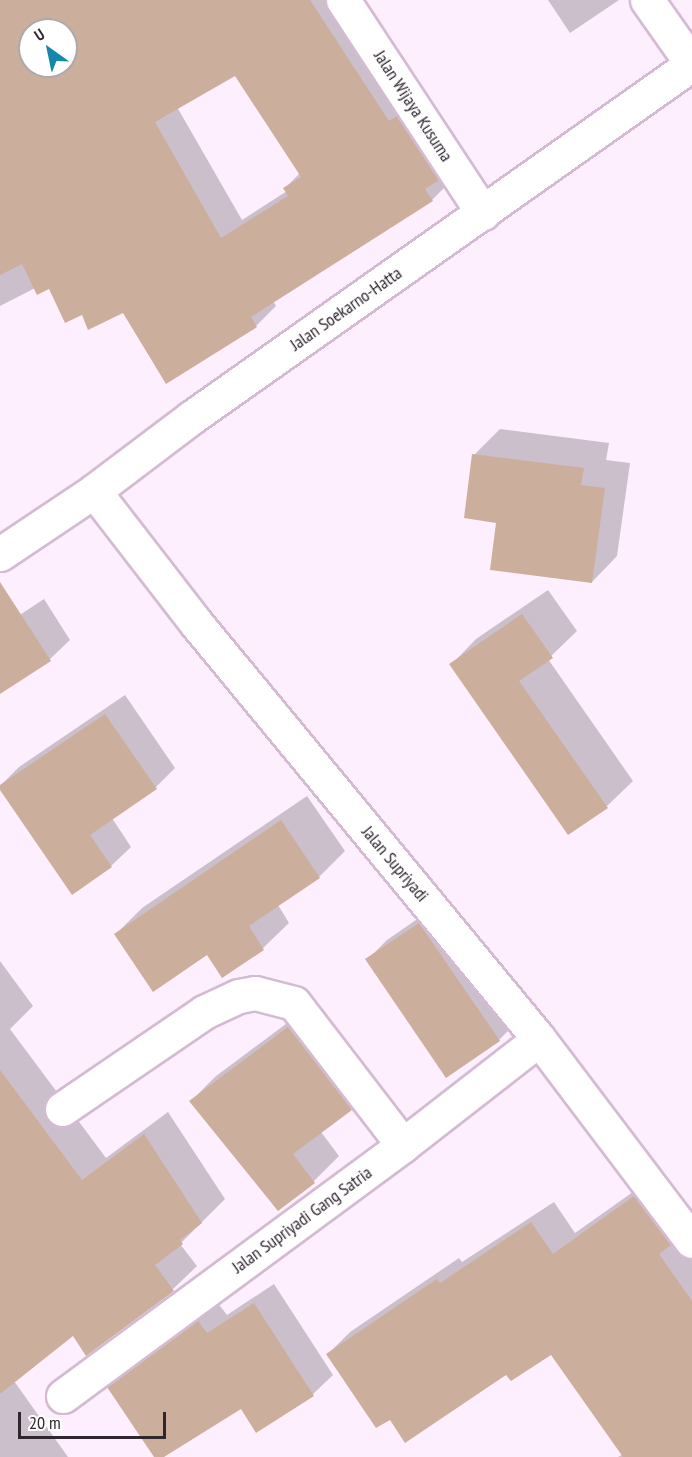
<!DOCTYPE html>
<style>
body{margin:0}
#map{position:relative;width:692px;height:1457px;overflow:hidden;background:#feeffe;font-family:"PT Sans Narrow",sans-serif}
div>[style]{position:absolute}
.shadow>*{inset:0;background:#0003}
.building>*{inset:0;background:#ccae9c}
.roads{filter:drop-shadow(2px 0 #d4bbd3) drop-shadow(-2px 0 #d4bbd3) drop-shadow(0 2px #d4bbd3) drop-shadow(0 -2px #d4bbd3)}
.minor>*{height:33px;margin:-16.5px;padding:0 16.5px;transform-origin:16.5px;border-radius:16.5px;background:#fff}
.major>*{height:33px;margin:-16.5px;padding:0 16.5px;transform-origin:16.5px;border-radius:16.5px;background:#fff}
span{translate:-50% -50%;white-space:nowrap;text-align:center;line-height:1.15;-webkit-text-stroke:5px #fff;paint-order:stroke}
.street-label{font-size:18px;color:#2f262f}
.north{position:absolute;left:18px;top:18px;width:60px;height:60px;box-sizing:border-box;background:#fff;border:2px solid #aca8ac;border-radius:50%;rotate:327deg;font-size:16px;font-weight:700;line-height:24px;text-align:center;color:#2f262f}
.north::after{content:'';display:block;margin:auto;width:21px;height:27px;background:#1587ad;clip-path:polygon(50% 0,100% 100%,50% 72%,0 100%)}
.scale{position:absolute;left:18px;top:1412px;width:148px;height:27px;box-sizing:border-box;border:3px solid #2f262f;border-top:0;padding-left:8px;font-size:18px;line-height:21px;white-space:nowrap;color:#2f262f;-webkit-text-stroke:4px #fff;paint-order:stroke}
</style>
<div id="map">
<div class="shadow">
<i style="clip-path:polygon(evenodd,0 0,342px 0,452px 180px,432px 200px,273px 301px,276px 306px,256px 326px,123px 311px,82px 313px,47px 282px,0 306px,0 0,30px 30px,66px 30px,66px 66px,30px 66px,30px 30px,0 0,236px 74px,300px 173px,285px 188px,287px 191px,242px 220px,177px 107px,236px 74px)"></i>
<i style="clip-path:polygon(548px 0,619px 0,570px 33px)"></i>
<i style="clip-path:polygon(500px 429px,609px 443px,606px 460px,630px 463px,617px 556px,592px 582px,498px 522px,474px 455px)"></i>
<i style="clip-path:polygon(548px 590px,577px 631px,548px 659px,633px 781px,607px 806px,569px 833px,451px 665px,476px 639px)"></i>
<i style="clip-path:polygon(44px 599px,70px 640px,50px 659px,0 693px,0 628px)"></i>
<i style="clip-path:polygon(125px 695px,175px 768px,156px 787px,112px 818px,131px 847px,111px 866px,0 786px,19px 767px)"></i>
<i style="clip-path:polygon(307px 796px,345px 851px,319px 877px,278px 905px,289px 923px,263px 948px,223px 976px,208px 953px,116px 934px,142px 908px)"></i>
<i style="clip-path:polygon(439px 904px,519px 1020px,499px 1040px,447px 1076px,367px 960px,387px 940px)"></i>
<i style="clip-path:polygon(0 961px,33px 1006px,10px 1029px,106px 1158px,168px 1112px,225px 1199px,180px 1244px,197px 1266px,173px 1289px,87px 1353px,74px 1334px,14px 1381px,68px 1457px,0 1457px)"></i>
<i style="clip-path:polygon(314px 1003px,376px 1083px,351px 1109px,321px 1132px,339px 1156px,314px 1181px,279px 1209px,191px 1101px,216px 1076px)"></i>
<i style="clip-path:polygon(657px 1175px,692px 1248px,692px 1457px,618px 1457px,623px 1454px,551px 1353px,507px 1373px,390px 1418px,328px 1354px,350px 1332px,459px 1258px,462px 1262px,554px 1202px,575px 1233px)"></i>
<i style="clip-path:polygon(274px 1284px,333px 1375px,313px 1394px,257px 1431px,241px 1407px,161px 1457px,156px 1457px,109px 1387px,129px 1367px,217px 1302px,227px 1315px)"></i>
</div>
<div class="building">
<i style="clip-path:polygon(evenodd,0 0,310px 0,389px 121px,397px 116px,439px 180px,425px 189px,433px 201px,251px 317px,257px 327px,166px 384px,123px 313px,88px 330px,82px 315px,65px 323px,49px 289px,37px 295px,22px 264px,0 275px,0 0,30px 30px,66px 30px,66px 66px,30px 66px,30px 30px,0 0,235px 76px,301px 177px,283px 188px,288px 196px,221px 238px,155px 122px,235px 76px)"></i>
<i style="clip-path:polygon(472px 454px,584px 468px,581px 485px,605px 488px,592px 583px,490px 570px,496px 523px,464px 518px)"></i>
<i style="clip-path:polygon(0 582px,51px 661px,0 694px)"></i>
<i style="clip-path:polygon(522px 614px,553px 658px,519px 681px,608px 808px,568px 835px,449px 664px)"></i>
<i style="clip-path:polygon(105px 714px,157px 789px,90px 835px,112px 867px,72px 895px,0 790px,0 785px)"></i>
<i style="clip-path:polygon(281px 820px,320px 878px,249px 926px,264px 950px,222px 978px,207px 955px,153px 992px,114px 934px)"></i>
<i style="clip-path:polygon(419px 923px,500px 1041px,446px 1078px,365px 959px)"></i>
<i style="clip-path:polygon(288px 1027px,352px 1110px,293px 1154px,315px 1183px,278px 1211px,189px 1101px)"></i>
<i style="clip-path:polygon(0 1070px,82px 1180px,144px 1134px,202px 1223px,180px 1240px,183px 1244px,155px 1265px,174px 1291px,86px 1356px,73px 1336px,0 1394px)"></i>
<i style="clip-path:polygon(634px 1196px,671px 1245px,659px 1254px,692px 1301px,692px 1457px,623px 1457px,551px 1355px,511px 1381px,506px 1375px,405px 1443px,390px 1420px,376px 1428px,326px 1354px,437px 1279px,440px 1283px,531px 1222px,553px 1254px)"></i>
<i style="clip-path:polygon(254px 1303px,314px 1396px,256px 1433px,241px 1409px,164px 1457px,154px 1457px,107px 1387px,197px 1320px,207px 1333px)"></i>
</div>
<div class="roads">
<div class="minor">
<i style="left:343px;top:0;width:255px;rotate:56.7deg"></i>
<i style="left:647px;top:0;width:78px;rotate:54.9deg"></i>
<i style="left:94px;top:491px;width:167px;rotate:52.3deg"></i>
<i style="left:196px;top:623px;width:539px;rotate:50.49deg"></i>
<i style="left:539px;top:1039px;width:253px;rotate:52.9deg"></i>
<i style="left:62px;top:1109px;width:172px;rotate:-34.3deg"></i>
<i style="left:204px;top:1012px;width:38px;rotate:-25deg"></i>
<i style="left:239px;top:996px;width:16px;rotate:-11deg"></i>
<i style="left:255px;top:993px;width:40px;rotate:14.4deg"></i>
<i style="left:294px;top:1003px;width:179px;rotate:52.5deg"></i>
<i style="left:63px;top:1396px;width:423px;rotate:-36.4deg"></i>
<i style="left:403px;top:1145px;width:172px;rotate:-37.9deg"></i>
</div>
<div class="major">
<i style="left:0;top:554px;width:113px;rotate:-33.8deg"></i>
<i style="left:94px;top:491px;width:123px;rotate:-37.1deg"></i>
<i style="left:192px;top:417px;width:612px;rotate:-35.22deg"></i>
</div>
</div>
<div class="street-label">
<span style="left:413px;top:106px;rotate:57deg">Jalan Wijaya Kusuma</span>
<span style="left:346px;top:309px;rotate:-35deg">Jalan Soekarno-Hatta</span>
<span style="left:395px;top:864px;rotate:50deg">Jalan Supriyadi</span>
<span style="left:302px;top:1220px;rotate:-36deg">Jalan Supriyadi Gang Satria</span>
</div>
<div class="north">U</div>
<div class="scale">20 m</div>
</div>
